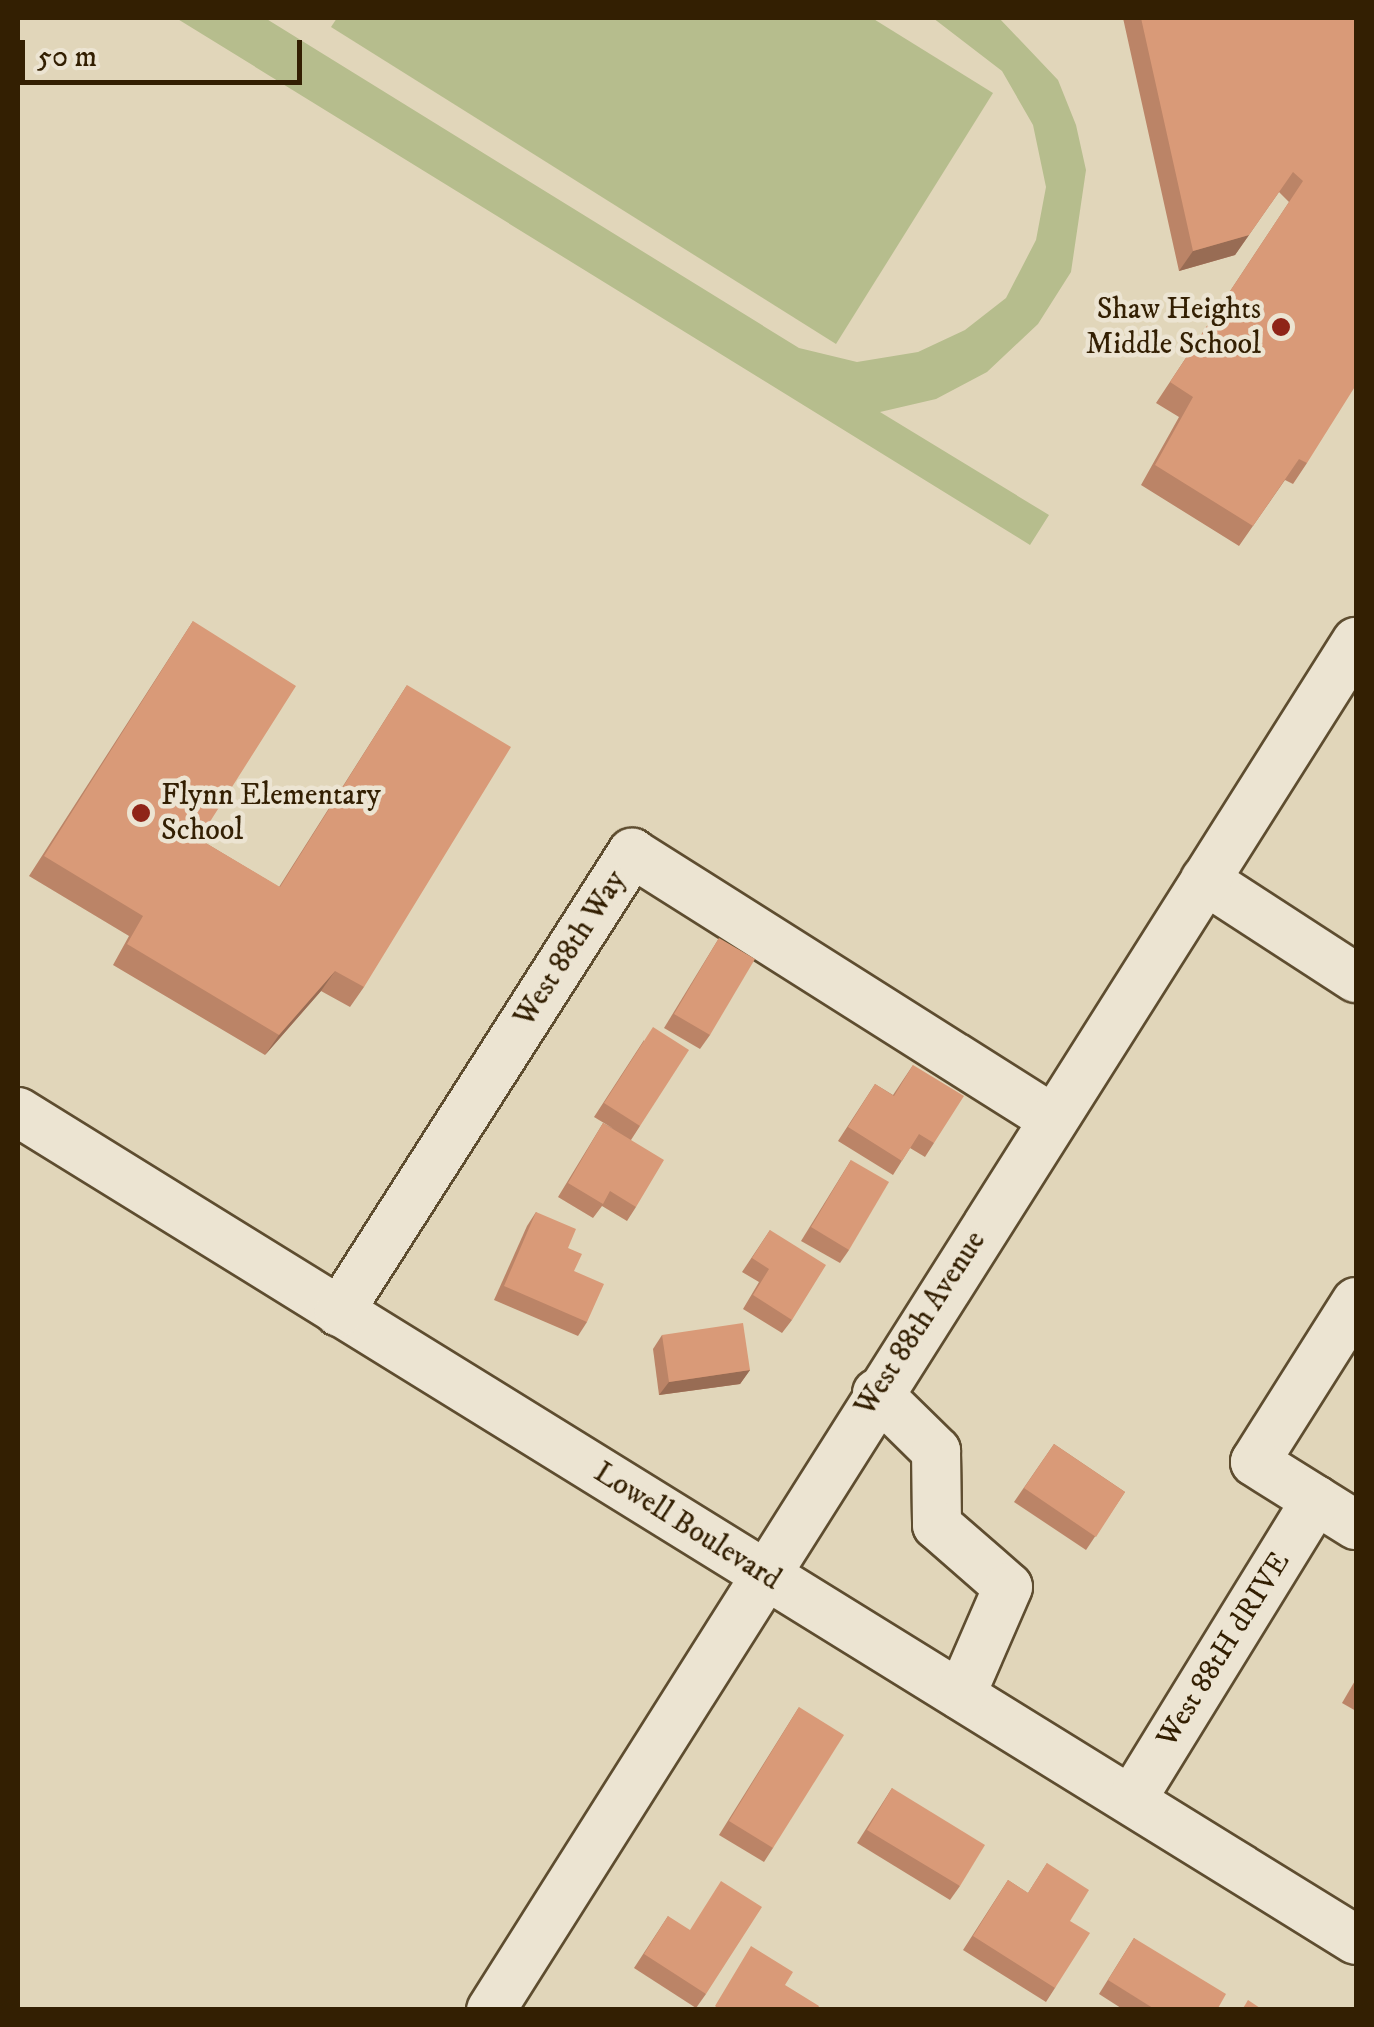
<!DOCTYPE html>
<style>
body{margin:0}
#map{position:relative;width:1374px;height:2027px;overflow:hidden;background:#e1d6ba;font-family:"IM FELL DW Pica",serif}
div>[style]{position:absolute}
.green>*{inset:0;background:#b6bd8d}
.roads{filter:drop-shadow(2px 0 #5e4d30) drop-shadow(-2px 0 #5e4d30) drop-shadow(0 2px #5e4d30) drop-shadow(0 -2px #5e4d30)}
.minor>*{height:48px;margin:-24px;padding:0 24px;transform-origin:24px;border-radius:24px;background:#ece4d2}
.wall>*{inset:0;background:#bb8467}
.shaded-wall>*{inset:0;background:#986c54}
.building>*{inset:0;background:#d99a78}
.dots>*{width:28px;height:28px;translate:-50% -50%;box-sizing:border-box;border:5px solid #ece4d2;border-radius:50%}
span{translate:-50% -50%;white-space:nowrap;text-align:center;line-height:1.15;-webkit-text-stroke:9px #ece4d2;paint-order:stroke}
.poi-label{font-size:30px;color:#331f02}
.right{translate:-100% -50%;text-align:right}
.left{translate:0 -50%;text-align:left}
.street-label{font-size:30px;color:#331f02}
.frame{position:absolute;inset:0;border:20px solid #331f02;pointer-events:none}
.scale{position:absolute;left:20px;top:40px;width:282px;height:45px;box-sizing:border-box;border:5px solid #331f02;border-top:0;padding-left:12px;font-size:30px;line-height:35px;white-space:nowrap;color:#331f02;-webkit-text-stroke:8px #ece4d2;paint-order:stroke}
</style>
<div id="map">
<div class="green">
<i style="clip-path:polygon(176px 18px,265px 18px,799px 348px,857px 362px,918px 352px,965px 330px,1006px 298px,1036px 240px,1046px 187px,1033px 125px,1002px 71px,933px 18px,999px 18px,1058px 80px,1076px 125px,1086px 170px,1071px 272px,1038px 324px,987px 372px,936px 399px,880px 412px,1049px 515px,1030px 545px)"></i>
<i style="clip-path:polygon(337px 18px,872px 18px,993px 93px,836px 344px,331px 27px)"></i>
</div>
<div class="roads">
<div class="minor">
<i style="left:1205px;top:880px;width:180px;rotate:33deg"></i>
<i style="left:18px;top:1112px;width:1573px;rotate:31.75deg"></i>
<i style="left:1356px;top:1302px;width:189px;rotate:122.3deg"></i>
<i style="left:1255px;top:1462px;width:119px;rotate:32deg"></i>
<i style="left:339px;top:1312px;width:545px;rotate:-57.45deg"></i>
<i style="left:632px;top:853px;width:497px;rotate:32.3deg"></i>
<i style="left:877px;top:1393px;width:83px;rotate:44.5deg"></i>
<i style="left:936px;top:1451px;width:74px;rotate:89.2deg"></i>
<i style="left:937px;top:1525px;width:94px;rotate:41.1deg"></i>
<i style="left:1008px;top:1587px;width:118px;rotate:113.5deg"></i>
<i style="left:1132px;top:1799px;width:351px;rotate:-58.4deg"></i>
<i style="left:491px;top:2010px;width:1619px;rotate:-57.69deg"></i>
</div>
</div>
<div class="wall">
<i style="clip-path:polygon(1123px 18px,1356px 18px,1307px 463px,1293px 484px,1285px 480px,1239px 546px,1141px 485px,1179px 417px,1156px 403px,1289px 202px,1279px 192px,1235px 255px,1179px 271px)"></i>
<i style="clip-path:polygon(193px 621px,199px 839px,279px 887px,407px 685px,364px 987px,350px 1007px,321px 991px,265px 1055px,113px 965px,129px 936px,29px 876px)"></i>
<i style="clip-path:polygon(719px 938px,710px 1035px,700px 1049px,664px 1028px)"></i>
<i style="clip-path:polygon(644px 1040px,640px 1126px,631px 1140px,636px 1207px,627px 1221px,602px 1206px,593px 1218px,558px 1197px,603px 1123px,614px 1129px,594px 1117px)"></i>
<i style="clip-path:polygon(913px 1065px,934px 1143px,925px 1157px,910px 1148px,893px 1175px,838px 1141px,875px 1084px,893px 1095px)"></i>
<i style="clip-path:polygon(851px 1160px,849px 1250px,840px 1263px,801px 1241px)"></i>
<i style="clip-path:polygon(536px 1212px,568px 1248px,587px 1322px,578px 1336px,494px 1300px,527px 1226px)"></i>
<i style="clip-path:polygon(770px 1230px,792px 1320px,782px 1333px,743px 1309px,759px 1282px,742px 1272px)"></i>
<i style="clip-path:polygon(662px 1335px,750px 1370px,740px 1384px,659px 1395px,653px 1349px)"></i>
<i style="clip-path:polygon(1054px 1444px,1125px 1492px,1086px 1550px,1014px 1502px)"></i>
<i style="clip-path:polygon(1356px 1679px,1356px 1711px,1342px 1703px)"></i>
<i style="clip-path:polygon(799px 1707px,773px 1848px,764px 1862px,719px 1835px)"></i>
<i style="clip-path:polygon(892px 1788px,960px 1886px,950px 1900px,857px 1843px)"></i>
<i style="clip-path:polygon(1047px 1863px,1070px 1921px,1055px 1988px,1046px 2002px,963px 1950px,1008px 1880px,1028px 1893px)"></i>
<i style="clip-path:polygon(668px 1916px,706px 1994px,696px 2008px,634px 1968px)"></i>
<i style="clip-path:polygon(1134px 1938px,1217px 2010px,1124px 2010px,1099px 1994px)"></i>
</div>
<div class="shaded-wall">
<i style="clip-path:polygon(1249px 235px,1235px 255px,1179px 271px,1193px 251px)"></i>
<i style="clip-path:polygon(335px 971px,321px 991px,265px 1055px,279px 1035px)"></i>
<i style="clip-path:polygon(750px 1370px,740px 1384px,659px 1395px,669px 1382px)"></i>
</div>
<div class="building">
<i style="clip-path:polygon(1141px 18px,1356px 18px,1356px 385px,1307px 463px,1299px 459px,1253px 526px,1155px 465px,1193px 397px,1170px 382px,1303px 181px,1293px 172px,1249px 235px,1193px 251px)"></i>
<i style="clip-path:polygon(193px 621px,296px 686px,199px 839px,280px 887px,407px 685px,511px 747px,364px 987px,335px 971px,279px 1035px,127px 944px,143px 916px,44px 856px)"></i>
<i style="clip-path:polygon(719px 938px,755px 959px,710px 1035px,674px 1014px)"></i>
<i style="clip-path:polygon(653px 1027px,689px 1050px,640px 1126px,604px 1103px)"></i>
<i style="clip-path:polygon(913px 1065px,964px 1096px,934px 1143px,919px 1134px,902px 1161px,848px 1127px,875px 1084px,894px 1096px)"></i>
<i style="clip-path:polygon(603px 1123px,664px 1160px,636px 1207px,610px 1191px,603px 1204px,568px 1183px)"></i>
<i style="clip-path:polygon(851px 1160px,889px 1182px,849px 1250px,811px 1227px)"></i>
<i style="clip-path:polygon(536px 1212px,576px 1229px,568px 1248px,582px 1254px,574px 1271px,604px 1284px,587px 1322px,504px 1286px)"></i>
<i style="clip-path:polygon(770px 1230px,826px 1265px,792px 1320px,753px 1295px,769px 1269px,752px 1258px)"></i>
<i style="clip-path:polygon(743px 1323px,750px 1370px,669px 1382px,662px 1335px)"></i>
<i style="clip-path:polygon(1054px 1444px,1125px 1492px,1096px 1537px,1024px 1488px)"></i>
<i style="clip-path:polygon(799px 1707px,844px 1735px,773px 1848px,729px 1821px)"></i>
<i style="clip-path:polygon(892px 1788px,985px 1845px,960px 1886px,867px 1830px)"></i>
<i style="clip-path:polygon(1047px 1863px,1089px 1890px,1070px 1921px,1090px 1933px,1055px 1988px,973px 1936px,1008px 1880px,1028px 1893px)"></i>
<i style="clip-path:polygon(721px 1881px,762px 1907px,706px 1994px,644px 1954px,668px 1916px,690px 1930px)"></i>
<i style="clip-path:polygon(1134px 1938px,1226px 1994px,1217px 2010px,1156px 2010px,1108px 1980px)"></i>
<i style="clip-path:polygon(751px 1946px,793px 1972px,785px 1985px,819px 2006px,817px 2010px,720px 2010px,715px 2006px)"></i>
<i style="clip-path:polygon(1248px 2000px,1263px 2010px,1242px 2010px)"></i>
</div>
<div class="dots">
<i style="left:1281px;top:327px;background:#8f2418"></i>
<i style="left:141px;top:813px;background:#8f2418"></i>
</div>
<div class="poi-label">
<span class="right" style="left:1261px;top:327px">Shaw Heights<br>Middle School</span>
<span class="left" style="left:161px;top:813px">Flynn Elementary<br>School</span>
</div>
<div class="street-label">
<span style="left:571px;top:949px;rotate:-57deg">West 88th Way</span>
<span style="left:921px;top:1324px;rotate:-57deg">West 88th Avenue</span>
<span style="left:687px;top:1527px;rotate:32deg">Lowell Boulevard</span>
<span style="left:1224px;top:1650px;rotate:-58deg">West 88tH dRIVE</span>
</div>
<div class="frame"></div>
<div class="scale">50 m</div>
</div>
